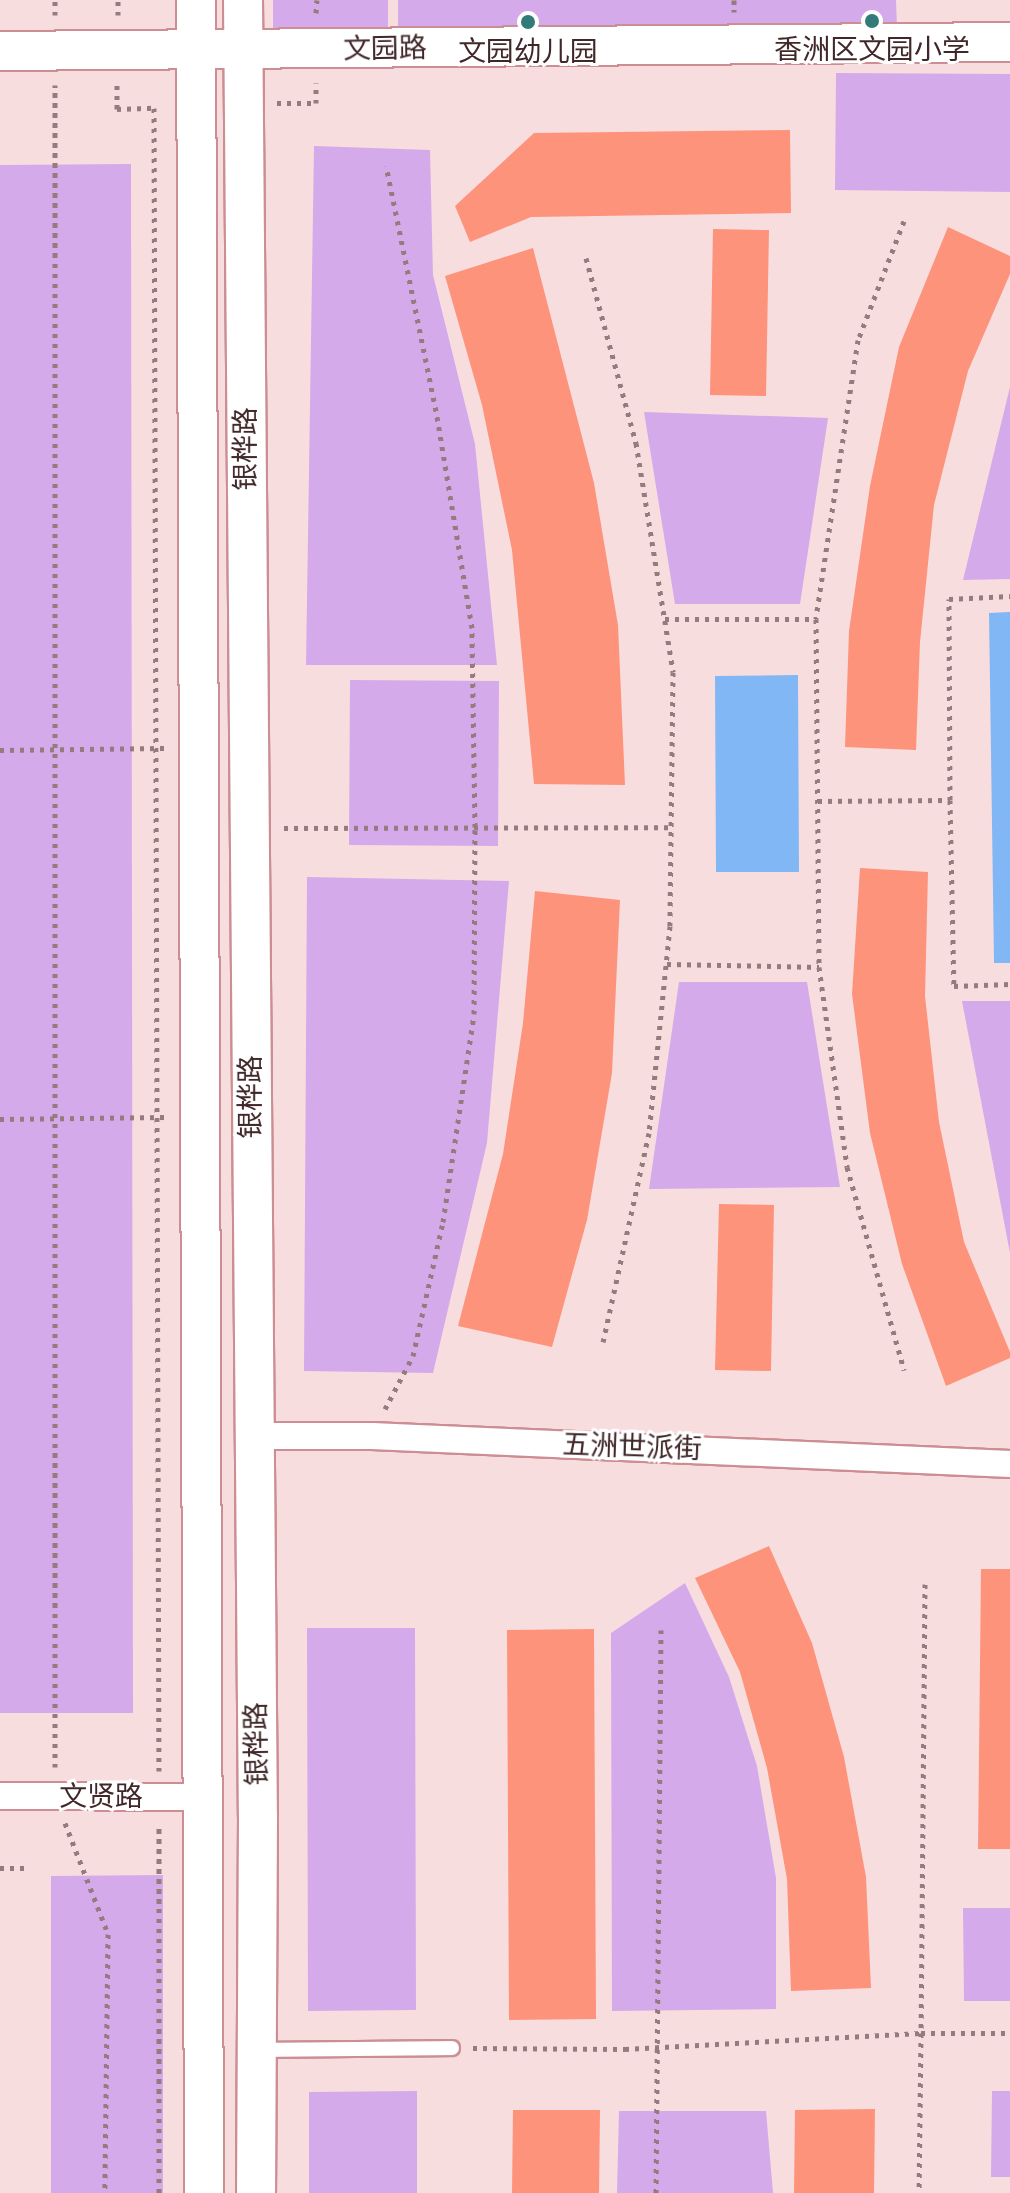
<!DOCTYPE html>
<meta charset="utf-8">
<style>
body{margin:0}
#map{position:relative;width:1010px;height:2193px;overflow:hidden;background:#f8ddde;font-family:"Roboto Serif","Noto Sans SC",serif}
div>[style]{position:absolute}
.green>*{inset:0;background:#d4aaeb}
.water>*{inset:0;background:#82b7f6}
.building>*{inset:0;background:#fe937b}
.path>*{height:5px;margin-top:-2.5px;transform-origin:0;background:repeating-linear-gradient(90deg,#957b7d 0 4px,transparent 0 10px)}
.roads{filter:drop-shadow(2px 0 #cc8e93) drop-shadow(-2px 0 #cc8e93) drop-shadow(0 2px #cc8e93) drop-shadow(0 -2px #cc8e93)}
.lane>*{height:14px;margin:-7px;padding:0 7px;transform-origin:7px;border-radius:7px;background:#fff}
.street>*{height:26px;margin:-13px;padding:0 13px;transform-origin:13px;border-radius:13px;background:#fff}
.secondary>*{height:38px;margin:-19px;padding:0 19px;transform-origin:19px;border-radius:19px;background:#fff}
.dots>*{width:22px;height:22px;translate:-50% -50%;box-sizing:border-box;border:4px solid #fff;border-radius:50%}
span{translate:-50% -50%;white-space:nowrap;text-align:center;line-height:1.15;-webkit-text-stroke:6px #fff;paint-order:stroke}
.street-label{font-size:28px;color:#402729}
.poi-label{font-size:28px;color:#402729}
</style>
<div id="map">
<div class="green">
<i style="clip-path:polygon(273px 0,388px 0,388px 27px,273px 30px)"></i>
<i style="clip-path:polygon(398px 0,896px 0,897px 28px,398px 35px)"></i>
<i style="clip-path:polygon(836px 73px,1010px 74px,1010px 192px,835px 190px)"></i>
<i style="clip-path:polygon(314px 146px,430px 150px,433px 275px,475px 444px,497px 665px,306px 665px)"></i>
<i style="clip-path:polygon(131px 164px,133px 1713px,0 1713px,0 165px)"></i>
<i style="clip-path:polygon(1010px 387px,1010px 579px,963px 580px)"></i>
<i style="clip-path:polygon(644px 412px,828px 418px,800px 604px,675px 604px)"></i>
<i style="clip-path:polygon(350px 680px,499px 681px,498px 846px,349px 845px)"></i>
<i style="clip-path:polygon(307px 877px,509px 881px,487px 1143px,433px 1373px,304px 1371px)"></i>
<i style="clip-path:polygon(679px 982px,807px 982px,840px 1187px,649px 1189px)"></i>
<i style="clip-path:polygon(962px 1001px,1010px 1001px,1010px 1253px)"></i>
<i style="clip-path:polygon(685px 1583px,729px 1677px,757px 1766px,776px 1878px,776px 2009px,612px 2011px,611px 1633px)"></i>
<i style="clip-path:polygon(307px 1628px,415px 1628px,416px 2010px,308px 2011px)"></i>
<i style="clip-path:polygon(163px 1875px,163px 2193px,51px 2193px,51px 1876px)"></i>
<i style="clip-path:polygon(963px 1908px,1010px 1908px,1010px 2001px,964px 2001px)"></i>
<i style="clip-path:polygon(417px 2091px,417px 2193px,309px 2193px,309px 2092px)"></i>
<i style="clip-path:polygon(992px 2091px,1010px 2091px,1010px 2177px,991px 2177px)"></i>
<i style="clip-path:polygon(619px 2111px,766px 2111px,773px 2193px,617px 2193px)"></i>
</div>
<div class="water">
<i style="clip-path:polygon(1010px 612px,1010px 963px,994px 963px,989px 613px)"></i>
<i style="clip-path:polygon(798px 675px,799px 872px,716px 872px,715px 676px)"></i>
</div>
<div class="building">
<i style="clip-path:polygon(790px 130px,791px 213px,531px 217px,470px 242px,455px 206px,534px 133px)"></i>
<i style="clip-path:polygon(948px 227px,1010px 256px,1010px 274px,968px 371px,934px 505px,920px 642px,916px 750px,845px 747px,849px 631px,870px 486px,899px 347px)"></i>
<i style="clip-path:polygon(713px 229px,769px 230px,766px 396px,710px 395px)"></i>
<i style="clip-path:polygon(533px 248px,594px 483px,618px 625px,625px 785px,534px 784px,512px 550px,482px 405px,445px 276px)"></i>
<i style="clip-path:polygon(860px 868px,928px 872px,925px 996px,939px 1122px,964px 1242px,1010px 1352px,1010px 1358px,946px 1386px,902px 1264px,870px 1133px,852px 994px)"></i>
<i style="clip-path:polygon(535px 891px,620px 900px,612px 1073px,587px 1220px,552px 1347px,458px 1326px,503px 1154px,523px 1023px)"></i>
<i style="clip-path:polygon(719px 1204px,774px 1205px,771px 1371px,715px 1370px)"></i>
<i style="clip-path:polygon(769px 1546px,812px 1643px,844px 1757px,866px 1877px,871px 1988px,791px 1991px,787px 1879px,767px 1768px,740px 1672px,695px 1578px)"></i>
<i style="clip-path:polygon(981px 1569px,1010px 1569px,1010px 1849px,978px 1849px)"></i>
<i style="clip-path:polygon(594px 1629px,596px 2019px,509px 2020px,507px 1630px)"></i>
<i style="clip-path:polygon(875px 2109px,874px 2193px,794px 2193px,795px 2110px)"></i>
<i style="clip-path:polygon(513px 2110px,600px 2110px,599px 2193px,512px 2193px)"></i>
</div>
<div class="path">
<i style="left:734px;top:0;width:12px;rotate:90deg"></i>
<i style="left:316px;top:13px;width:13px;rotate:-86deg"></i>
<i style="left:55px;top:15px;width:15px;rotate:-90deg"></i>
<i style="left:118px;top:15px;width:15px;rotate:-90deg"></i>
<i style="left:117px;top:85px;width:24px;rotate:90deg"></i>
<i style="left:117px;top:109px;width:38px;rotate:-2deg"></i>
<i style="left:277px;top:103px;width:39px"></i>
<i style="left:316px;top:103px;width:20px;rotate:-90deg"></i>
<i style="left:154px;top:108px;width:1663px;rotate:89.83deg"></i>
<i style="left:904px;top:221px;width:128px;rotate:111.1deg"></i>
<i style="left:858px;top:340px;width:282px;rotate:98.6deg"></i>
<i style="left:816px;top:619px;width:348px;rotate:89.5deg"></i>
<i style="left:819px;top:967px;width:202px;rotate:82deg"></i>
<i style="left:847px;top:1167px;width:211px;rotate:74.3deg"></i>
<i style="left:586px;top:258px;width:192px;rotate:74.9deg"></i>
<i style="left:636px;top:443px;width:232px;rotate:80.8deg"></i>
<i style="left:673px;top:672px;width:254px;rotate:90.7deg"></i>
<i style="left:670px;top:926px;width:208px;rotate:95.8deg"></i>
<i style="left:649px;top:1133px;width:214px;rotate:102.4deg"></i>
<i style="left:665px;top:619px;width:151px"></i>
<i style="left:0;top:750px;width:165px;rotate:-0.7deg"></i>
<i style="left:950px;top:800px;width:201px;rotate:-90.3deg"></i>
<i style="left:949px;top:599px;width:61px;rotate:-2.8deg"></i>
<i style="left:818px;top:801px;width:132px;rotate:-0.4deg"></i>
<i style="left:950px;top:800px;width:186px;rotate:88.8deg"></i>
<i style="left:954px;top:986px;width:56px;rotate:-2deg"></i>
<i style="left:284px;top:828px;width:387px;rotate:-0.1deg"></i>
<i style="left:667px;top:964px;width:152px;rotate:1.1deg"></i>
<i style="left:0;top:1119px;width:166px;rotate:-0.7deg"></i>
<i style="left:385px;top:1409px;width:60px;rotate:-62.2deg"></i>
<i style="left:413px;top:1356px;width:137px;rotate:-77.4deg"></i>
<i style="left:443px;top:1222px;width:210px;rotate:-81.5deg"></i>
<i style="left:474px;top:1014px;width:187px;rotate:-89.7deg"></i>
<i style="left:475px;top:827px;width:199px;rotate:-90.9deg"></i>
<i style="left:472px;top:628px;width:220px;rotate:-99.4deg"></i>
<i style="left:436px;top:411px;width:250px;rotate:-101.5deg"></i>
<i style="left:925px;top:1584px;width:449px;rotate:90.5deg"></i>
<i style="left:921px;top:2033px;width:89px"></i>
<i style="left:55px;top:1767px;width:1682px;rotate:-90deg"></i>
<i style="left:65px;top:1823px;width:119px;rotate:68.8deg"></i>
<i style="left:108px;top:1934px;width:259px;rotate:90.7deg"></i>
<i style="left:0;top:1868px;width:30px"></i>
<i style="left:473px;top:2048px;width:152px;rotate:0.4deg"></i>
<i style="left:625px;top:2049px;width:296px;rotate:-3.1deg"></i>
<i style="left:921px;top:2033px;width:160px;rotate:90.7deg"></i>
<i style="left:159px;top:2193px;width:368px;rotate:-90deg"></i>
<i style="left:656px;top:2193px;width:563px;rotate:-89.49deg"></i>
</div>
<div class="roads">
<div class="lane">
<i style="left:260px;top:2050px;width:192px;rotate:-0.6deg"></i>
</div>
<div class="street">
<i style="left:253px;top:1436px;width:119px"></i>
<i style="left:372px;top:1436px;width:639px;rotate:2.51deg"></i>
<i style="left:0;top:1796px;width:202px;rotate:0.3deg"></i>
</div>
<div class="secondary">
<i style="left:196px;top:0;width:2193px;rotate:89.79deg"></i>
<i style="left:243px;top:0;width:1817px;rotate:89.53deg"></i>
<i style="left:258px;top:1817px;width:376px;rotate:90.3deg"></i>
<i style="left:0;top:51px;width:1010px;rotate:-0.51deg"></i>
</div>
</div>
<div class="dots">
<i style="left:872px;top:21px;background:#327b79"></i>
<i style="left:528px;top:22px;background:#327b79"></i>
</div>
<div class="street-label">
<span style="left:385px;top:49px;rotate:-1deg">文园路</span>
<span style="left:246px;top:449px;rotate:-90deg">银桦路</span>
<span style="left:251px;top:1097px;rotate:-90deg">银桦路</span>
<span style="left:632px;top:1447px;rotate:2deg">五洲世派街</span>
<span style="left:257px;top:1744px;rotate:-91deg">银桦路</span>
<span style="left:101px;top:1797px">文贤路</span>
</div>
<div class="poi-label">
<span style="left:872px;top:50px">香洲区文园小学</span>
<span style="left:528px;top:52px">文园幼儿园</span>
</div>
</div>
